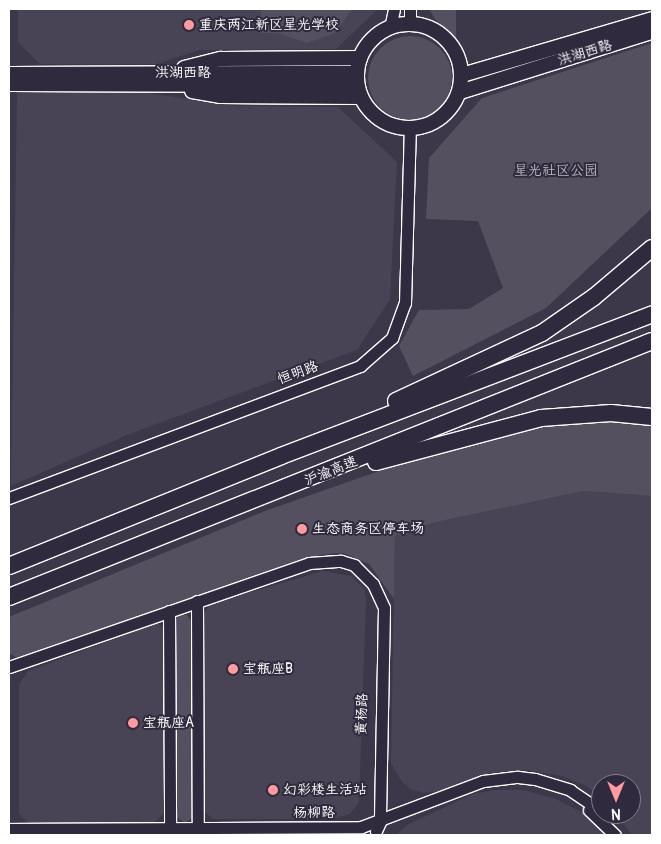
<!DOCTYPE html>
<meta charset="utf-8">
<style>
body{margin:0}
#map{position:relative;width:661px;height:844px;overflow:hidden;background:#3c3749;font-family:Pangolin,"LXGW WenKai TC",sans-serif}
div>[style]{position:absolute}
.built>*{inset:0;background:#494455}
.green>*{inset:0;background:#555060}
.round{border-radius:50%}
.roads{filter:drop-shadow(1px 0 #fff) drop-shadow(-1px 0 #fff) drop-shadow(0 1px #fff) drop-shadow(0 -1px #fff)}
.minor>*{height:11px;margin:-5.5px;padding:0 5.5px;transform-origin:5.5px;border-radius:5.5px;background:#2f2a3d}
.major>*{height:14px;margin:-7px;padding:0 7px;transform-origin:7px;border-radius:7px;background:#2f2a3d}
.major>.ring{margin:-7px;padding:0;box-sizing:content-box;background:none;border:14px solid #2f2a3d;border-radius:50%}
.highway>*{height:16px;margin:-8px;padding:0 8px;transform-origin:8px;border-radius:8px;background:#2f2a3d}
.dots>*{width:14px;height:14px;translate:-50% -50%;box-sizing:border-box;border:2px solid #2f2a3d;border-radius:50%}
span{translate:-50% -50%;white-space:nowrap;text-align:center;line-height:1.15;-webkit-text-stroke:4px #2f2a3d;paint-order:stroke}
.poi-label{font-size:14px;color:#fff}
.left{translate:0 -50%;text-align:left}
.street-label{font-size:14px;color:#fff}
.park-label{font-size:14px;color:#bbb9bf}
.frame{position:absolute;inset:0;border:10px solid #fff;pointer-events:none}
.north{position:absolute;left:591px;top:774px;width:50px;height:50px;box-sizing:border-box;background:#2f2a3d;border:1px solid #827f8b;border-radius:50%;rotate:180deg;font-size:14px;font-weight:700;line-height:20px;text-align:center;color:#fff}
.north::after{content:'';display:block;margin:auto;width:18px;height:22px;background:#ff9aa2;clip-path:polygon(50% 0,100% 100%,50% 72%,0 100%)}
</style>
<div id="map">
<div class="built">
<i style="clip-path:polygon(18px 9px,378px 9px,336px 49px,199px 50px,157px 64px,40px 64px,18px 42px)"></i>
<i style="clip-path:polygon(133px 91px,235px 106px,338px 107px,397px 162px,390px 299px,357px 350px,127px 435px,11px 486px,17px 93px)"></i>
<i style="clip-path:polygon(584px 491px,652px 496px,652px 835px,632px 835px,616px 814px,631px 814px,631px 784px,601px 784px,601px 799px,587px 786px,562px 776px,526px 770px,490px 773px,440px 791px,424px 793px,412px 790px,402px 782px,391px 763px,395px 536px,436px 522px)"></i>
<i style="clip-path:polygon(323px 571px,351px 576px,364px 589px,366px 600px,359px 802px,350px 814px,333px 819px,213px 819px,205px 812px,204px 613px,210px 604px)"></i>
<i style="clip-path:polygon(157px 623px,164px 628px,164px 813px,155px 822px,28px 823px,19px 814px,19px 685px,28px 671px)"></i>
<i style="clip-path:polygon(494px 790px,523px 790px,556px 799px,585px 814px,605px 835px,396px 835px,407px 825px,473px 794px)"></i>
</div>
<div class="green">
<i style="clip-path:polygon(261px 9px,352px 9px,335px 33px,307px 43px,278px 33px,261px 33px)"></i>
<i style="clip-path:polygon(429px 9px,456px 9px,456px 39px,435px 19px)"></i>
<i class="round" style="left:368px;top:36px;width:84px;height:84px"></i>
<i style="clip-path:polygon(652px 43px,652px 208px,546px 308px,413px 376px,399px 346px,419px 310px,469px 309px,503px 288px,478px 221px,426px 219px,429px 158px,482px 98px)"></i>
<i style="clip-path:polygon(609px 421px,652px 425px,652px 496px,584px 491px,436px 522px,395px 536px,394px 599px,369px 564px,343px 553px,326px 554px,304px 559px,19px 659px,9px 653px,9px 617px,265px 511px,422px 456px,541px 425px)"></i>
<i style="clip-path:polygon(178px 615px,187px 615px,192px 622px,193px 817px,185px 823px,177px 817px,174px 622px)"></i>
</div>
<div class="roads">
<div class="minor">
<i style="left:410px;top:24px;width:15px;rotate:-90deg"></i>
<i style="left:390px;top:28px;width:19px;rotate:-78deg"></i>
<i style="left:9px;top:498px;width:375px;rotate:-20.6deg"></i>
<i style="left:360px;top:366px;width:43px;rotate:-41.2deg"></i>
<i style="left:392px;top:338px;width:37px;rotate:-70deg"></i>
<i style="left:405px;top:303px;width:174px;rotate:-88.4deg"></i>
<i style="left:197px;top:601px;width:233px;rotate:89.8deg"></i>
<i style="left:169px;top:611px;width:223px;rotate:89.7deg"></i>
<i style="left:9px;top:667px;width:318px;rotate:-19.1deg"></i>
<i style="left:309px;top:563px;width:32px;rotate:-4deg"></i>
<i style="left:341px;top:561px;width:14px;rotate:17deg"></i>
<i style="left:354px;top:565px;width:27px;rotate:45deg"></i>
<i style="left:373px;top:584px;width:26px;rotate:65deg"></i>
<i style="left:384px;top:608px;width:214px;rotate:91.1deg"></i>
<i style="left:380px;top:822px;width:10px;rotate:114deg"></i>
<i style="left:589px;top:810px;width:36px;rotate:44deg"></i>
<i style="left:9px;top:829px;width:352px;rotate:-0.3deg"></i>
<i style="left:361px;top:827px;width:130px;rotate:-20.7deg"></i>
<i style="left:483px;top:781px;width:35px;rotate:-7deg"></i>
<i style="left:518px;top:777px;width:17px;rotate:7deg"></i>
<i style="left:535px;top:779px;width:37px;rotate:17deg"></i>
<i style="left:570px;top:790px;width:37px;rotate:34deg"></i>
</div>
<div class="major">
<i class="ring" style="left:357px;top:24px;width:90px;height:90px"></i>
<i style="left:184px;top:68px;width:38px;rotate:-14deg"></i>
<i style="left:221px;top:59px;width:139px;rotate:-0.4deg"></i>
<i style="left:9px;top:74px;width:348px;rotate:-0.2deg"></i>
<i style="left:462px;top:75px;width:198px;rotate:-16.4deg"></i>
<i style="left:9px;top:84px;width:348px;rotate:0.2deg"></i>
<i style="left:192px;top:91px;width:28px;rotate:10deg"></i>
<i style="left:220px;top:96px;width:141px;rotate:0.4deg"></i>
<i style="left:460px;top:92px;width:201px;rotate:-17.4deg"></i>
</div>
<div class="highway">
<i style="left:396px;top:401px;width:161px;rotate:-25deg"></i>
<i style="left:542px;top:333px;width:63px;rotate:-34.7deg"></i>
<i style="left:594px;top:297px;width:76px;rotate:-40.2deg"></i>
<i style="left:376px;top:462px;width:171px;rotate:-14.9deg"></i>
<i style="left:541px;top:418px;width:70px;rotate:-4.1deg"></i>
<i style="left:611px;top:413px;width:41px;rotate:5.6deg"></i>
<i style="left:9px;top:566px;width:293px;rotate:-22deg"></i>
<i style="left:281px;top:456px;width:397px;rotate:-20.9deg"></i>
<i style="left:9px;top:597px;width:692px;rotate:-21.71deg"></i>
</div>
</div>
<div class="dots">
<i style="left:189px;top:25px;background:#ff9aa2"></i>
<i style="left:302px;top:529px;background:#ff9aa2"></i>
<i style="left:233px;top:669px;background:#ff9aa2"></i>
<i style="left:133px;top:723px;background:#ff9aa2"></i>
<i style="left:273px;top:790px;background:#ff9aa2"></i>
</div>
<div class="poi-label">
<span class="left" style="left:199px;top:25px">重庆两江新区星光学校</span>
<span class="left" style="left:312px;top:529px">生态商务区停车场</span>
<span class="left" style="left:243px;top:669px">宝瓶座B</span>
<span class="left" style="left:143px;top:723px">宝瓶座A</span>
<span class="left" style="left:283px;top:790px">幻彩楼生活站</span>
</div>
<div class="street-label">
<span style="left:585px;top:53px;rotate:-17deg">洪湖西路</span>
<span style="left:183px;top:73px">洪湖西路</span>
<span style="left:298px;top:373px;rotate:-20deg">恒明路</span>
<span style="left:331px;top:471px;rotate:-22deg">沪渝高速</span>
<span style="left:362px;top:714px;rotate:-88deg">黄杨路</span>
<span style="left:314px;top:813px">杨柳路</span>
</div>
<div class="park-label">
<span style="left:556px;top:171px">星光社区公园</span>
</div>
<div class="frame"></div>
<div class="north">N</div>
</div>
